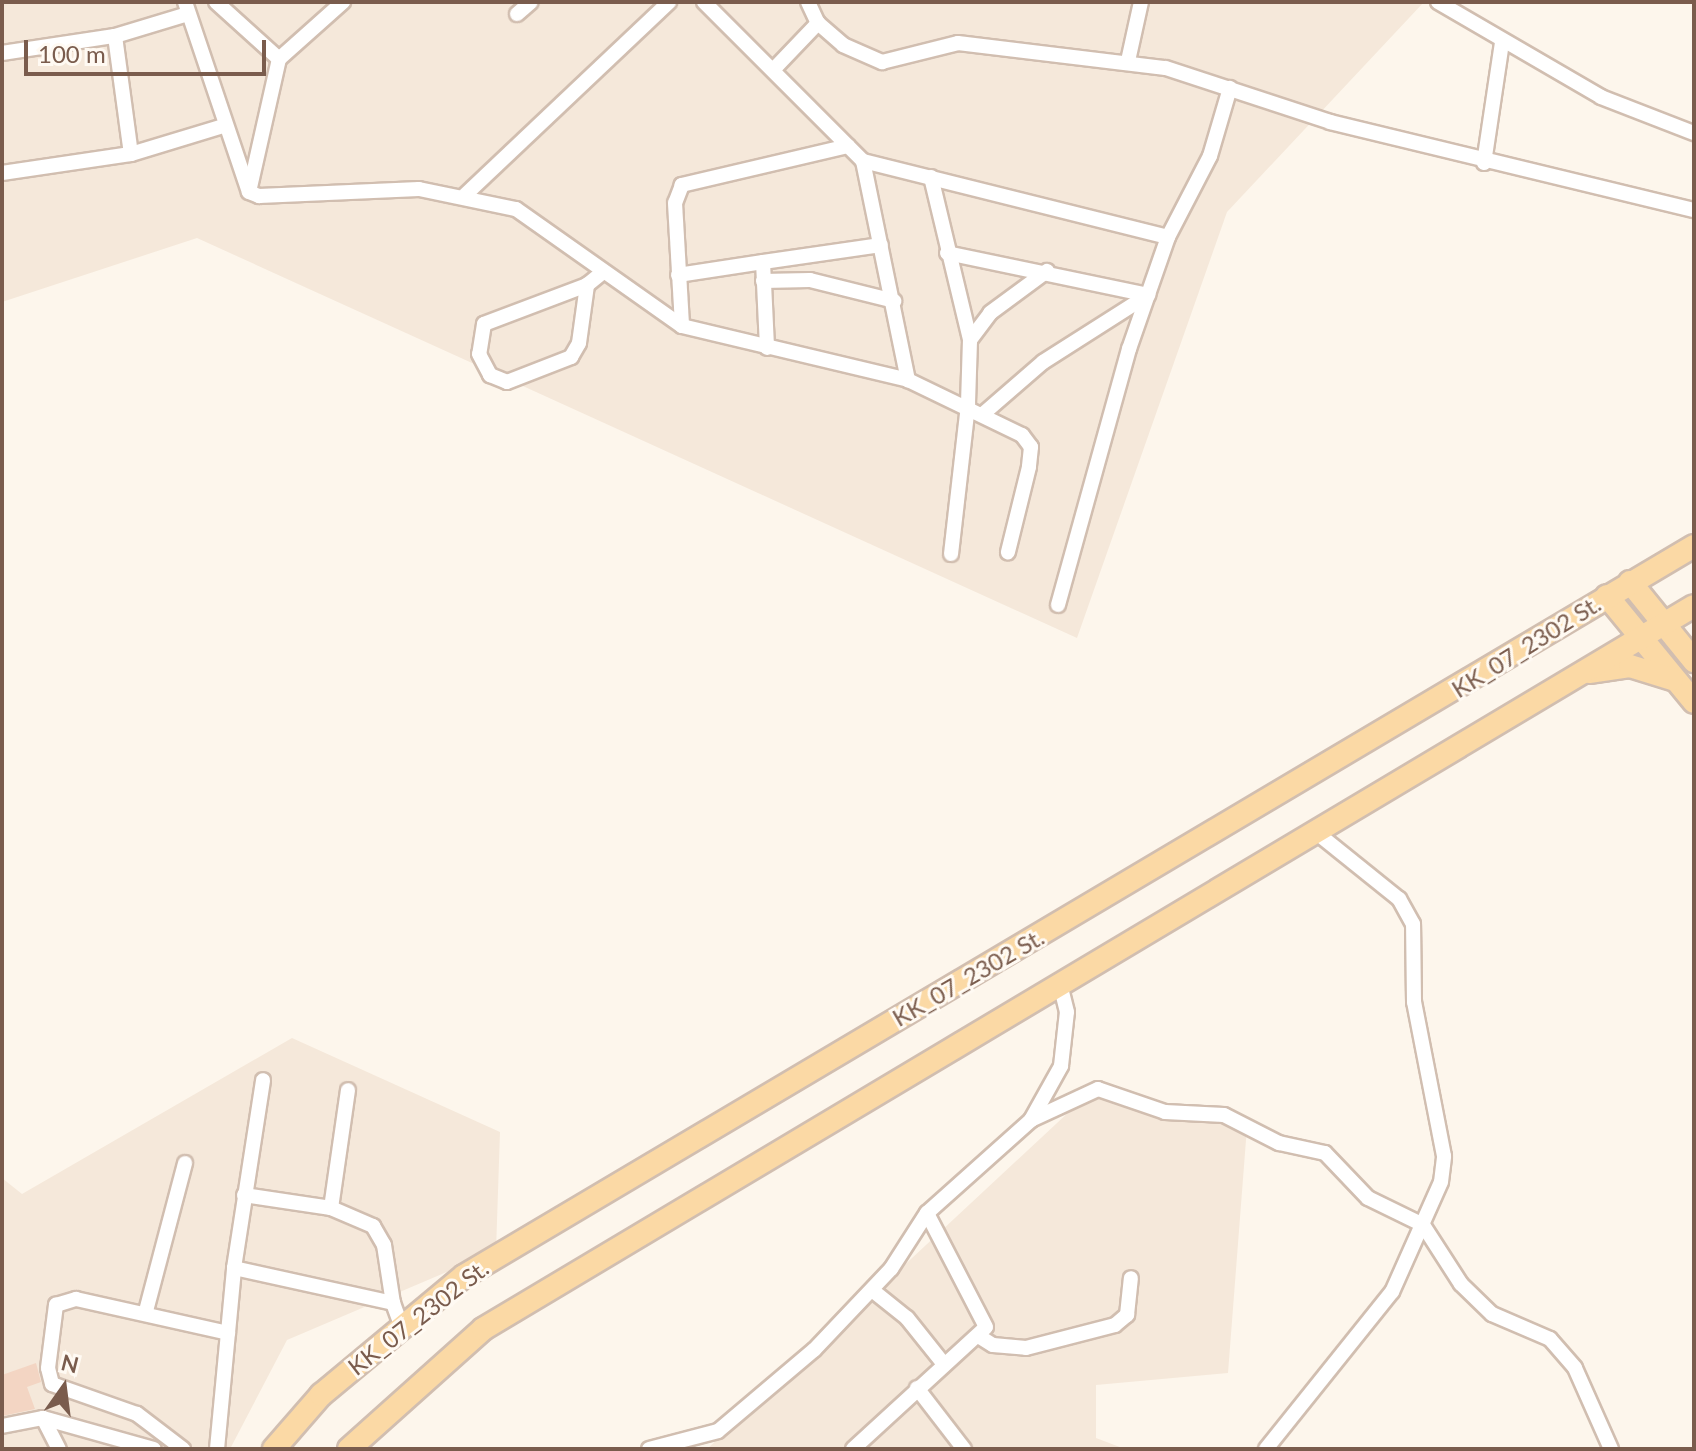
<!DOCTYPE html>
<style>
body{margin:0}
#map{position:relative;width:1696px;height:1451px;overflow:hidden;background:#fdf6ec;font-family:Lato,sans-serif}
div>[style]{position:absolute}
.residential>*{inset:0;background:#f5e8da}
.building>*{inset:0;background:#f3d5c3}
.roads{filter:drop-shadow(2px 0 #d1beb0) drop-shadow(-2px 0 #d1beb0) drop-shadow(0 2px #d1beb0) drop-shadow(0 -2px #d1beb0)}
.street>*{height:14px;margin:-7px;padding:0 7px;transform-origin:7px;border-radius:7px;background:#fff}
.primary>*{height:22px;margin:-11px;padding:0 11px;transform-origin:11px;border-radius:11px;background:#fbd9a5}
span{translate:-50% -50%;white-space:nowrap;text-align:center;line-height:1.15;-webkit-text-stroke:6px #fffaf3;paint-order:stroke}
.street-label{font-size:24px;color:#7a5c4d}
.frame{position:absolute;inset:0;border:4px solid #7a5c4d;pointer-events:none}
.north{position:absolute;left:24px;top:1347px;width:80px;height:80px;-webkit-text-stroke:6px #fffaf3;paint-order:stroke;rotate:14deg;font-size:22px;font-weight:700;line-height:32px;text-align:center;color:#7a5c4d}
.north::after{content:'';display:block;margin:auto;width:28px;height:36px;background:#7a5c4d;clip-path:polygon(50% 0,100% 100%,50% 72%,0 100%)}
.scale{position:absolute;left:24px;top:40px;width:242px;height:36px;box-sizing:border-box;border:4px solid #7a5c4d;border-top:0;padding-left:10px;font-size:24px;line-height:28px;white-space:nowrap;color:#7a5c4d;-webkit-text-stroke:6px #fffaf3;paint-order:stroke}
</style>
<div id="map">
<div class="residential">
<i style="clip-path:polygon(2px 2px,1424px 2px,1227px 212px,1077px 638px,197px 238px,2px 302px)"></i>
<i style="clip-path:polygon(292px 1038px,500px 1132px,496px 1251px,287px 1340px,230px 1449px,2px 1449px,2px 1178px,22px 1194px)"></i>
<i style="clip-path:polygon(1086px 1096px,1247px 1127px,1228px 1373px,1096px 1385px,1096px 1438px,1125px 1449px,707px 1449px)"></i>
</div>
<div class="building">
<i style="clip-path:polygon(36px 1363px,41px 1382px,27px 1387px,35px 1409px,2px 1416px,2px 1375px)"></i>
</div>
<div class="roads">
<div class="street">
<i style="left:185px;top:2px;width:200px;rotate:71.4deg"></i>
<i style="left:249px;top:192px;width:11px;rotate:22deg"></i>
<i style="left:259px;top:196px;width:160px;rotate:-2.5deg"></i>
<i style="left:419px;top:189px;width:99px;rotate:11.7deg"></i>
<i style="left:516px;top:209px;width:203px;rotate:35.2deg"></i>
<i style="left:216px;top:2px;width:85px;rotate:42.1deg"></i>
<i style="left:279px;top:59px;width:86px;rotate:-41.7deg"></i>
<i style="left:704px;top:2px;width:225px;rotate:45deg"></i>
<i style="left:863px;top:161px;width:314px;rotate:14deg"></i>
<i style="left:808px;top:2px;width:23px;rotate:65deg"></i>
<i style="left:818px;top:23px;width:33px;rotate:41deg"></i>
<i style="left:843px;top:45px;width:43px;rotate:23.6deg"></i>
<i style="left:882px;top:62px;width:78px;rotate:-14deg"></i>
<i style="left:958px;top:43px;width:209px;rotate:6.9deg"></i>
<i style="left:1166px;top:68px;width:173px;rotate:18.2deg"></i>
<i style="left:1330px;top:122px;width:374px;rotate:13.6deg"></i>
<i style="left:1438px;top:2px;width:189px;rotate:30.2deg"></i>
<i style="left:1601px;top:97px;width:100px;rotate:21.2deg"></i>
<i style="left:517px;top:14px;width:18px;rotate:-41deg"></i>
<i style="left:115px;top:36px;width:119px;rotate:82.3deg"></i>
<i style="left:2px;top:53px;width:114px;rotate:-8.6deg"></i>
<i style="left:115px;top:36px;width:76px;rotate:-16.8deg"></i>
<i style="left:1128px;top:61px;width:60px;rotate:-77.6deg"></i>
<i style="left:774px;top:69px;width:64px;rotate:-46.3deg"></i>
<i style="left:848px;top:146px;width:171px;rotate:166.8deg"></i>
<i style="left:682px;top:185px;width:19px;rotate:111deg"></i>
<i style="left:675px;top:203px;width:123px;rotate:86.7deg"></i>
<i style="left:682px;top:326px;width:232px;rotate:13.4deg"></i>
<i style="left:908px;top:380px;width:127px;rotate:25.8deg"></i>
<i style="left:1022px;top:435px;width:15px;rotate:53deg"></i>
<i style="left:1031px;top:447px;width:20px;rotate:96deg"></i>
<i style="left:1029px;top:467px;width:88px;rotate:103.9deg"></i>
<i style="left:863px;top:161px;width:224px;rotate:78.4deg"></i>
<i style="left:1484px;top:163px;width:121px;rotate:-81.5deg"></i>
<i style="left:2px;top:173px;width:130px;rotate:-8.4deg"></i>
<i style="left:131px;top:154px;width:96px;rotate:-16.9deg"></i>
<i style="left:931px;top:177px;width:168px;rotate:76.5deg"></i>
<i style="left:970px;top:340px;width:65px;rotate:91.8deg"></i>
<i style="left:968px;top:405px;width:150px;rotate:96.5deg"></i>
<i style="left:249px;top:192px;width:136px;rotate:-77.3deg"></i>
<i style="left:465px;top:195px;width:281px;rotate:-43.4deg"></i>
<i style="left:947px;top:253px;width:205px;rotate:11.8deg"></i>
<i style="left:763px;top:262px;width:119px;rotate:-8.2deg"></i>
<i style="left:678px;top:275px;width:86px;rotate:-8.7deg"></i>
<i style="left:763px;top:262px;width:86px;rotate:87.3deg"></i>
<i style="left:763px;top:281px;width:47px;rotate:-1.2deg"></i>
<i style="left:810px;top:280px;width:87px;rotate:14deg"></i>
<i style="left:587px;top:285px;width:110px;rotate:159.3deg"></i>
<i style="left:484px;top:324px;width:30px;rotate:99deg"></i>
<i style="left:479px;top:354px;width:24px;rotate:62deg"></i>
<i style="left:490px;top:375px;width:18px;rotate:22deg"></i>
<i style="left:507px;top:382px;width:69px;rotate:-21.3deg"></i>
<i style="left:571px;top:357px;width:16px;rotate:-60deg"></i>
<i style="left:579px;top:343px;width:59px;rotate:-82.1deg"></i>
<i style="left:587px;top:285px;width:19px;rotate:-39deg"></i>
<i style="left:970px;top:340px;width:34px;rotate:-53deg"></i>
<i style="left:990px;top:313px;width:71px;rotate:-36.4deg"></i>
<i style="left:983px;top:414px;width:79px;rotate:-40.9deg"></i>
<i style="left:1043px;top:362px;width:125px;rotate:-32.5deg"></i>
<i style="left:1058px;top:605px;width:266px;rotate:-74.5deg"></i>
<i style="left:1129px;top:349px;width:119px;rotate:-70.8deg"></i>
<i style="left:1168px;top:237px;width:91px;rotate:-62.6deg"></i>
<i style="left:1210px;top:156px;width:71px;rotate:-73.6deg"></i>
<i style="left:1031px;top:1120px;width:74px;rotate:-24.8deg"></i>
<i style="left:1098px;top:1089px;width:71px;rotate:18.9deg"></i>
<i style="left:1165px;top:1112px;width:59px;rotate:2.9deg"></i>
<i style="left:1224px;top:1115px;width:62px;rotate:27deg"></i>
<i style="left:1279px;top:1143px;width:47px;rotate:12.3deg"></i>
<i style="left:1325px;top:1153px;width:62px;rotate:46.3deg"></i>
<i style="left:1368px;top:1198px;width:61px;rotate:26.1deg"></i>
<i style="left:1423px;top:1225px;width:70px;rotate:57.2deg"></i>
<i style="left:1461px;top:1284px;width:43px;rotate:44.1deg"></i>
<i style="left:1492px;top:1314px;width:63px;rotate:23.3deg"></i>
<i style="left:1550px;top:1339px;width:38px;rotate:49deg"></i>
<i style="left:1575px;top:1368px;width:89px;rotate:66deg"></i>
<i style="left:244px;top:1195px;width:88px;rotate:8.5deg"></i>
<i style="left:331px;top:1208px;width:46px;rotate:23.2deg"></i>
<i style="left:373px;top:1226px;width:22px;rotate:60deg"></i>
<i style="left:384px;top:1245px;width:59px;rotate:81.2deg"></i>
<i style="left:331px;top:1208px;width:119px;rotate:-81.8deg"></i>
<i style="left:234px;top:1268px;width:163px;rotate:12.4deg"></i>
<i style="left:393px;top:1303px;width:23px;rotate:70deg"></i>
<i style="left:872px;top:1290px;width:45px;rotate:38.7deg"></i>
<i style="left:907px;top:1318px;width:58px;rotate:51.3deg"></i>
<i style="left:146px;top:1311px;width:153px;rotate:-75.2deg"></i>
<i style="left:980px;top:1337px;width:15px;rotate:32deg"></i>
<i style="left:993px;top:1345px;width:33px;rotate:5deg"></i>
<i style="left:1026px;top:1348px;width:92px;rotate:-14.5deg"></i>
<i style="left:1115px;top:1325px;width:16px;rotate:-40deg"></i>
<i style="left:1127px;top:1315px;width:37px;rotate:-84deg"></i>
<i style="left:917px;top:1388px;width:77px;rotate:52.4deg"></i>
<i style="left:43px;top:1418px;width:35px;rotate:63deg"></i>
<i style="left:2px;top:1426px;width:42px;rotate:-11deg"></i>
<i style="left:43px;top:1418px;width:115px;rotate:15.6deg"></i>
<i style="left:183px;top:1449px;width:58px;rotate:-142.7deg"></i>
<i style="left:137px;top:1414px;width:90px;rotate:-160.6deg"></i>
<i style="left:52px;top:1384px;width:16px;rotate:-104deg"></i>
<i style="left:48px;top:1368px;width:64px;rotate:-82.8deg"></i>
<i style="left:56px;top:1305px;width:21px;rotate:-17deg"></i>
<i style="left:76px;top:1299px;width:156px;rotate:12.6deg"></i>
<i style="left:217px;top:1449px;width:182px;rotate:-84.6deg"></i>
<i style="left:234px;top:1268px;width:190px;rotate:-81.2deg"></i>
<i style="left:649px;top:1449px;width:71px;rotate:-14.6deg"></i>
<i style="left:718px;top:1431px;width:126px;rotate:-40.2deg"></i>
<i style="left:814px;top:1350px;width:112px;rotate:-46.5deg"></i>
<i style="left:891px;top:1269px;width:67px;rotate:-57.3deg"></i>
<i style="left:927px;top:1213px;width:140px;rotate:-41.8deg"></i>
<i style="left:1031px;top:1120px;width:62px;rotate:-60.9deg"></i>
<i style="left:1061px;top:1066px;width:54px;rotate:-83.7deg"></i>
<i style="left:1067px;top:1012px;width:30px;rotate:-104deg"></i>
<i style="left:853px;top:1449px;width:180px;rotate:-42.5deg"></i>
<i style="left:986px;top:1327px;width:128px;rotate:-117.4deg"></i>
<i style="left:1266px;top:1449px;width:201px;rotate:-51.3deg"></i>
<i style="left:1392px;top:1292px;width:120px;rotate:-66deg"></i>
<i style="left:1441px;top:1182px;width:26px;rotate:-83deg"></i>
<i style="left:1444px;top:1156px;width:157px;rotate:-101deg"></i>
<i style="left:1414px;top:1002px;width:78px;rotate:-90.7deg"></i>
<i style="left:1413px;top:924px;width:29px;rotate:-119deg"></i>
<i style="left:1399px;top:899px;width:105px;rotate:-141.2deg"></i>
</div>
<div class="primary">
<i style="left:1630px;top:582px;width:102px;rotate:51deg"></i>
<i style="left:1607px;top:596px;width:137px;rotate:50.6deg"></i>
<i style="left:1589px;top:672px;width:41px;rotate:-8.3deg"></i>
<i style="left:1630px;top:666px;width:44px;rotate:17.2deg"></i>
<i style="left:274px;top:1449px;width:72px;rotate:-49deg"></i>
<i style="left:321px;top:1395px;width:186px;rotate:-39.8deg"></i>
<i style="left:464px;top:1276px;width:1430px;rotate:-30.69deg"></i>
<i style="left:349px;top:1449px;width:180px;rotate:-41.8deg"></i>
<i style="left:483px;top:1329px;width:1410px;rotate:-30.84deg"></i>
</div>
</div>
<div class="street-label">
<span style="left:1526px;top:646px;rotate:-32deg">KK_07_2302 St.</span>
<span style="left:968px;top:977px;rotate:-30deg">KK_07_2302 St.</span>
<span style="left:418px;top:1317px;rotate:-38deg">KK_07_2302 St.</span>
</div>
<div class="frame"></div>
<div class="north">N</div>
<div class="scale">100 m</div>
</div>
